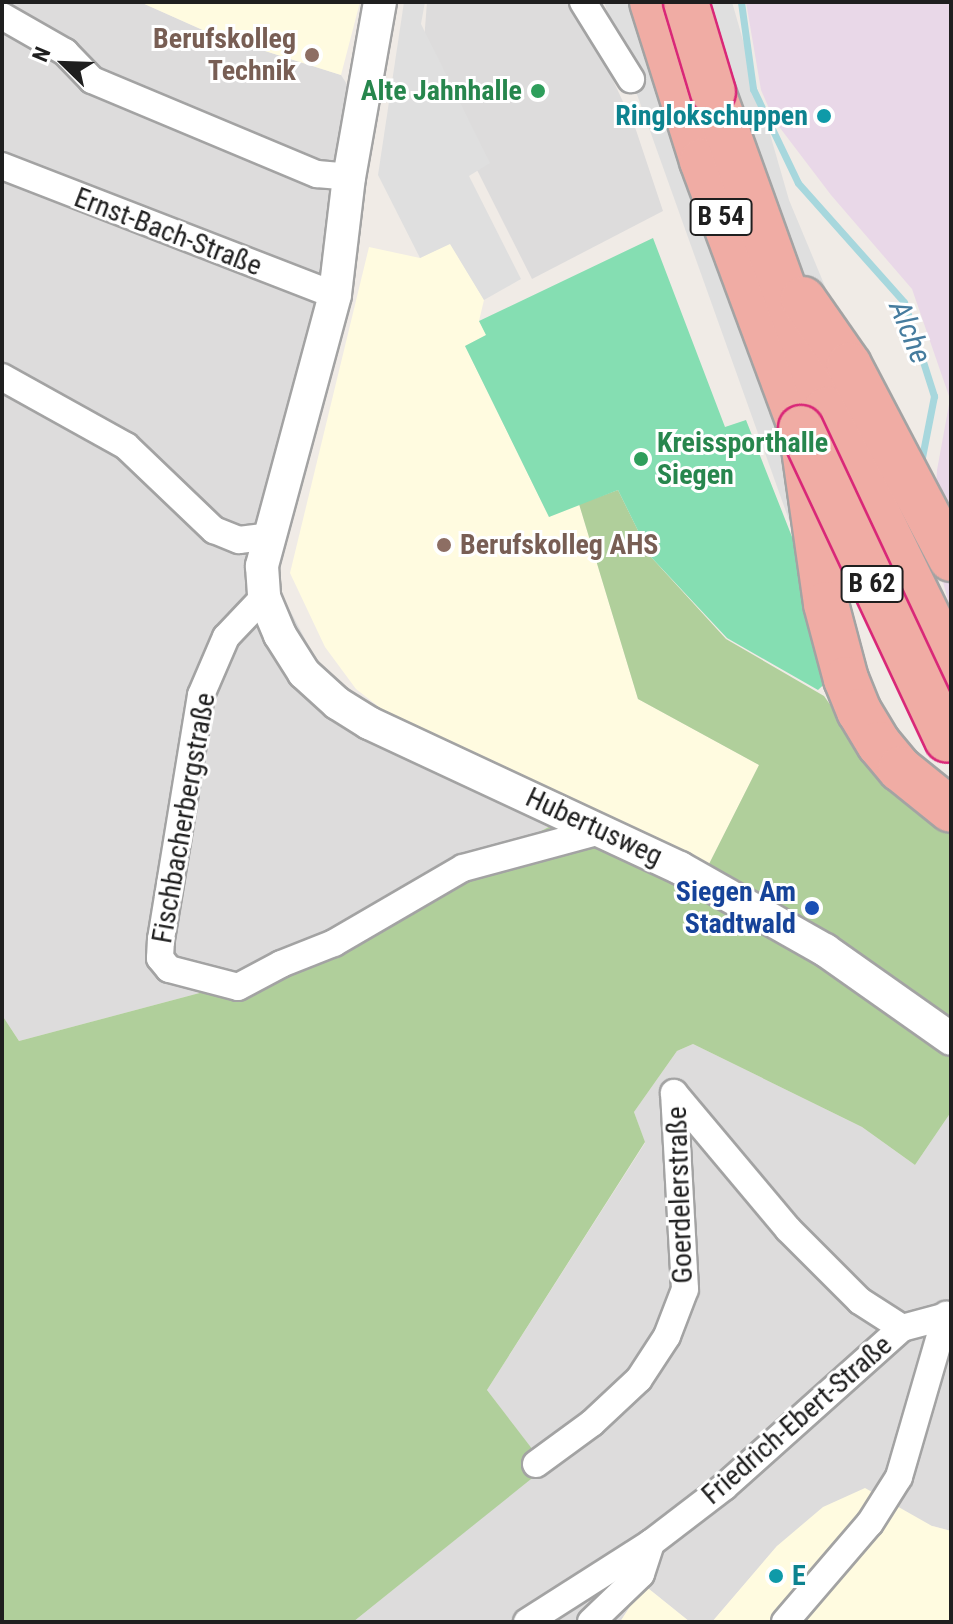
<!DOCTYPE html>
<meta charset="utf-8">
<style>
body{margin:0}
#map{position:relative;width:953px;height:1624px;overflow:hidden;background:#f0ebe6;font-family:"Roboto Condensed",sans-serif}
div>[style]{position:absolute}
.residential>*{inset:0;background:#dddcdc}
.industrial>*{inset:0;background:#e9d8e8}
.education>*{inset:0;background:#fffbe0}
.forest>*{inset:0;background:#b0cf9b}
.pitch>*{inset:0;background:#85deb2}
.parking>*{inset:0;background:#dfdfdf}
.stream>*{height:7px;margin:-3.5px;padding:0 3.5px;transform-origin:3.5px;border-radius:3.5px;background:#a7d7dd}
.roads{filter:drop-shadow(2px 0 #a3a3a3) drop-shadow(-2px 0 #a3a3a3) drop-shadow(0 2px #a3a3a3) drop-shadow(0 -2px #a3a3a3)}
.minor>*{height:26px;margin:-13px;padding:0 13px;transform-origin:13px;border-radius:13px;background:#fff}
.tertiary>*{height:32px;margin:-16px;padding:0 16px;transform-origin:16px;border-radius:16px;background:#fff}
.trunk>*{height:44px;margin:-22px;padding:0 22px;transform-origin:22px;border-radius:22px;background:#f0aca4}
.bridges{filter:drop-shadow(2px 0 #d92878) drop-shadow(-2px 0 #d92878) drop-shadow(0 2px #d92878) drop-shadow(0 -2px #d92878)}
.trunk-bridge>*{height:44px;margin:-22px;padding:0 22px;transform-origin:22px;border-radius:22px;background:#f0aca4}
.dots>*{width:22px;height:22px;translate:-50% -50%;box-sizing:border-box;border:4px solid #fff;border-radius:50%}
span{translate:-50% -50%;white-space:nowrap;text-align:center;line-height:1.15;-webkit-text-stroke:6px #fff;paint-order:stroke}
.shield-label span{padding:2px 6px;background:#fff;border:2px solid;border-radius:6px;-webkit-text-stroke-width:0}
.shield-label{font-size:26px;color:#1f1f1f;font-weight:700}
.education-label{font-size:28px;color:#785e54;font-weight:700}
.right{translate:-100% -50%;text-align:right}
.left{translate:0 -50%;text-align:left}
.leisure-label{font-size:28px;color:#27864d;font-weight:700}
.culture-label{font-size:28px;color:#0d838f;font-weight:700}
.street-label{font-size:28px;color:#1f1f1f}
.transit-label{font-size:28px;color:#164399;font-weight:700}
.water-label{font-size:30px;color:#467c9e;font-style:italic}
.frame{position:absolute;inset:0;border:4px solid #1f1f1f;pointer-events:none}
.north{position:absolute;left:24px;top:24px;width:80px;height:80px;-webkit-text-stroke:6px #fff;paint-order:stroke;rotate:293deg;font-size:22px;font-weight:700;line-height:32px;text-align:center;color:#1f1f1f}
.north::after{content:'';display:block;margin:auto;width:28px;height:36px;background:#1f1f1f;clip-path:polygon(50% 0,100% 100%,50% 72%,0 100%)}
</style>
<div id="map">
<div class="residential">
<i style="clip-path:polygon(2px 2px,140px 2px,214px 35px,341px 75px,361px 106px,272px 576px,335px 696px,560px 821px,271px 974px,19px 1041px,2px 1015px)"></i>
<i style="clip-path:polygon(427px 2px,577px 2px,636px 130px,663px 211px,532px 279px,474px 164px,424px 41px)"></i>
<i style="clip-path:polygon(693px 1044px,862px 1127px,915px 1165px,951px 1112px,951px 1531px,933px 1526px,777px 1546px,712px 1622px,690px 1622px,644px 1585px,620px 1622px,353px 1622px,545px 1467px,487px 1390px,645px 1143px,634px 1112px,677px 1051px)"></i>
</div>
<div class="industrial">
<i style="clip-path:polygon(746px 2px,951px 2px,951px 611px,933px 546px,937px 470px,950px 399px,912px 289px,831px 195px,774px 120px,761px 90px)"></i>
</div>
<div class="education">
<i style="clip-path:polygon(140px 2px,360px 2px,341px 75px,214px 35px)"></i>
<i style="clip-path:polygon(450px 243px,484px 300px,479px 321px,487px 335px,465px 346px,549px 517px,579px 504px,638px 699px,759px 765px,708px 866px,401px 724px,356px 689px,325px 647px,290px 573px,369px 247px,420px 258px)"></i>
<i style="clip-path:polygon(865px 1488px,932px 1526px,951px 1531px,951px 1622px,712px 1622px,777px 1546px,823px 1507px)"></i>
<i style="clip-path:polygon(644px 1585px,690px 1622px,620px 1622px)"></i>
</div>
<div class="forest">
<i style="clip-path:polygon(618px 490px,651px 557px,726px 639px,824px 696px,873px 765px,951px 832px,951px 1112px,915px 1165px,862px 1127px,693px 1044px,677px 1051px,634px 1112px,645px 1142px,487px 1390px,546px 1467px,353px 1622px,2px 1622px,2px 1015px,19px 1041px,271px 974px,560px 821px,708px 866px,759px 765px,638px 699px,579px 504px)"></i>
</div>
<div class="pitch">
<i style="clip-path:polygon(653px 238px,725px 427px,746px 420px,809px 580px,835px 674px,818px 690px,727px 638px,651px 557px,618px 490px,549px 517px,465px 346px,486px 335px,479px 321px)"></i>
</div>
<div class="parking">
<i style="clip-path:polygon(404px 2px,425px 2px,421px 24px,490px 163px,469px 176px,521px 279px,484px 300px,450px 244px,420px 258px,378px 175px)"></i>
<i style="clip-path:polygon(604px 2px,732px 2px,789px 200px,925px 526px,805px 565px)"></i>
</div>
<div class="stream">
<i style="left:741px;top:2px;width:88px;rotate:82.1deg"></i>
<i style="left:753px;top:89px;width:104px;rotate:64.4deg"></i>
<i style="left:798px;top:183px;width:159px;rotate:48.3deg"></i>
<i style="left:904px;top:302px;width:99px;rotate:72.3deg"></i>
<i style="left:934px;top:396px;width:67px;rotate:101.1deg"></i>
</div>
<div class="roads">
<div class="minor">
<i style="left:583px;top:2px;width:91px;rotate:58.1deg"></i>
<i style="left:2px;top:16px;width:73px;rotate:29.7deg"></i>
<i style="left:65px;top:52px;width:39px;rotate:46deg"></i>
<i style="left:92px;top:80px;width:244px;rotate:22.7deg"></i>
<i style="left:317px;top:174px;width:32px;rotate:5deg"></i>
<i style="left:2px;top:166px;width:357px;rotate:21.2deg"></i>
<i style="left:2px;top:377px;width:142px;rotate:29.1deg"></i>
<i style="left:126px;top:446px;width:122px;rotate:43.7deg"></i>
<i style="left:214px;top:530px;width:27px;rotate:22deg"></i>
<i style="left:239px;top:540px;width:31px;rotate:-7deg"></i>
<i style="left:264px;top:597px;width:55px;rotate:133.5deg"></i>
<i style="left:226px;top:637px;width:63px;rotate:113.3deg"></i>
<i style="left:201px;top:695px;width:247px;rotate:99.3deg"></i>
<i style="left:161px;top:939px;width:19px;rotate:93deg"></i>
<i style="left:160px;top:958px;width:14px;rotate:51deg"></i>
<i style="left:169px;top:969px;width:71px;rotate:14.6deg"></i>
<i style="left:238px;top:987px;width:49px;rotate:-28.1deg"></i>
<i style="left:281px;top:964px;width:57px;rotate:-21.6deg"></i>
<i style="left:334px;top:943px;width:149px;rotate:-30.2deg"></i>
<i style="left:463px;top:868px;width:142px;rotate:-15.1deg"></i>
<i style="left:674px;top:1093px;width:177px;rotate:50deg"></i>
<i style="left:788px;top:1229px;width:102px;rotate:45deg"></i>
<i style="left:860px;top:1301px;width:50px;rotate:32.7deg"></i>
<i style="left:536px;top:1464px;width:69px;rotate:-36.2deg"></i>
<i style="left:592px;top:1423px;width:64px;rotate:-43.1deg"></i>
<i style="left:639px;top:1379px;width:51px;rotate:-56.9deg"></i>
<i style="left:667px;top:1336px;width:50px;rotate:-69deg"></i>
<i style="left:685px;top:1289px;width:196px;rotate:-93.2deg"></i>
<i style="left:527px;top:1622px;width:147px;rotate:-32.5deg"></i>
<i style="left:651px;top:1543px;width:92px;rotate:-37.5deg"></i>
<i style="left:724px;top:1487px;width:239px;rotate:-41.8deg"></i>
<i style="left:902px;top:1328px;width:51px;rotate:-14.9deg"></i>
<i style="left:591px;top:1622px;width:69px;rotate:-43.8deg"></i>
<i style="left:641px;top:1574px;width:33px;rotate:-72deg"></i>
<i style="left:785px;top:1622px;width:130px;rotate:-49.4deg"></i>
<i style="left:870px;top:1523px;width:54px;rotate:-57.8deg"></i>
<i style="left:899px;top:1477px;width:169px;rotate:-73.8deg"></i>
</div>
<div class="tertiary">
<i style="left:380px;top:2px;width:178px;rotate:100deg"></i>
<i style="left:349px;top:177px;width:119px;rotate:96.8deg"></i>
<i style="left:335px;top:295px;width:281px;rotate:105.1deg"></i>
<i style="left:262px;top:566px;width:31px;rotate:86deg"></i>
<i style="left:264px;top:597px;width:41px;rotate:67.2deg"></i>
<i style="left:280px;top:635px;width:45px;rotate:57.7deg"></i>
<i style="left:304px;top:673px;width:45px;rotate:42.3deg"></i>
<i style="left:337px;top:703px;width:38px;rotate:32deg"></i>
<i style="left:369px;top:723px;width:343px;rotate:25deg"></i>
<i style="left:680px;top:868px;width:167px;rotate:29.5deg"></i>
<i style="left:825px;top:950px;width:154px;rotate:35.2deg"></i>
</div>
<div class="trunk">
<i style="left:652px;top:2px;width:167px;rotate:72.5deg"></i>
<i style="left:702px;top:161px;width:285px;rotate:69.7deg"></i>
<i style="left:801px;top:428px;width:178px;rotate:81.9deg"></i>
<i style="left:826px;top:604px;width:78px;rotate:75.1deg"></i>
<i style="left:846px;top:679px;width:35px;rotate:68deg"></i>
<i style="left:859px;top:711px;width:39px;rotate:59deg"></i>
<i style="left:879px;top:744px;width:33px;rotate:50deg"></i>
<i style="left:900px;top:769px;width:65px;rotate:38.8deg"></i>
<i style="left:713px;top:92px;width:337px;rotate:70.2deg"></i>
<i style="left:827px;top:409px;width:283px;rotate:64deg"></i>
<i style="left:803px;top:299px;width:80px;rotate:55.1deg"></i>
<i style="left:849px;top:365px;width:219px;rotate:62.3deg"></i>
</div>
</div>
<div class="bridges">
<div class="trunk-bridge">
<i style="left:686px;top:2px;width:94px;rotate:73.3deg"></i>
<i style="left:801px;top:428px;width:344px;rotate:64.9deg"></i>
</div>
</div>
<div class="dots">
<i style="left:312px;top:55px;background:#8d6e63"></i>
<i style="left:538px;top:91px;background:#2e9e5b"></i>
<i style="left:824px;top:116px;background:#0f9aa8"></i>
<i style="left:641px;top:459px;background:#2e9e5b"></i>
<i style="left:444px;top:545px;background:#8d6e63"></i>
<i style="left:812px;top:908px;background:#1a4fb4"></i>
<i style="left:776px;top:1576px;background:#0f9aa8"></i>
</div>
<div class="shield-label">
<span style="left:721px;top:217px">B 54</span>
<span style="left:872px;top:584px">B 62</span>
</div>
<div class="education-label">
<span class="right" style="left:296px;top:55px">Berufskolleg<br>Technik</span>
<span class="left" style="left:460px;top:545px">Berufskolleg AHS</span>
</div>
<div class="leisure-label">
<span class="right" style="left:522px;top:91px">Alte Jahnhalle</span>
<span class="left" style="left:657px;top:459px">Kreissporthalle<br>Siegen</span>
</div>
<div class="culture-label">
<span class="right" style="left:808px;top:116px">Ringlokschuppen</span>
<span class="left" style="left:792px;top:1576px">E</span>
</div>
<div class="street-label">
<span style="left:168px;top:232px;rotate:21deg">Ernst-Bach-Straße</span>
<span style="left:184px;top:818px;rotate:-80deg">Fischbacherbergstraße</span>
<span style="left:594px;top:827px;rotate:25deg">Hubertusweg</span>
<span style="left:680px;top:1195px;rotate:-92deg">Goerdelerstraße</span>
<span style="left:797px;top:1420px;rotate:-41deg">Friedrich-Ebert-Straße</span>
</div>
<div class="transit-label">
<span class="right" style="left:796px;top:908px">Siegen Am<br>Stadtwald</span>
</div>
<div class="water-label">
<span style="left:910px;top:332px;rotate:68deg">Alche</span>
</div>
<div class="frame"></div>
<div class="north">N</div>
</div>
